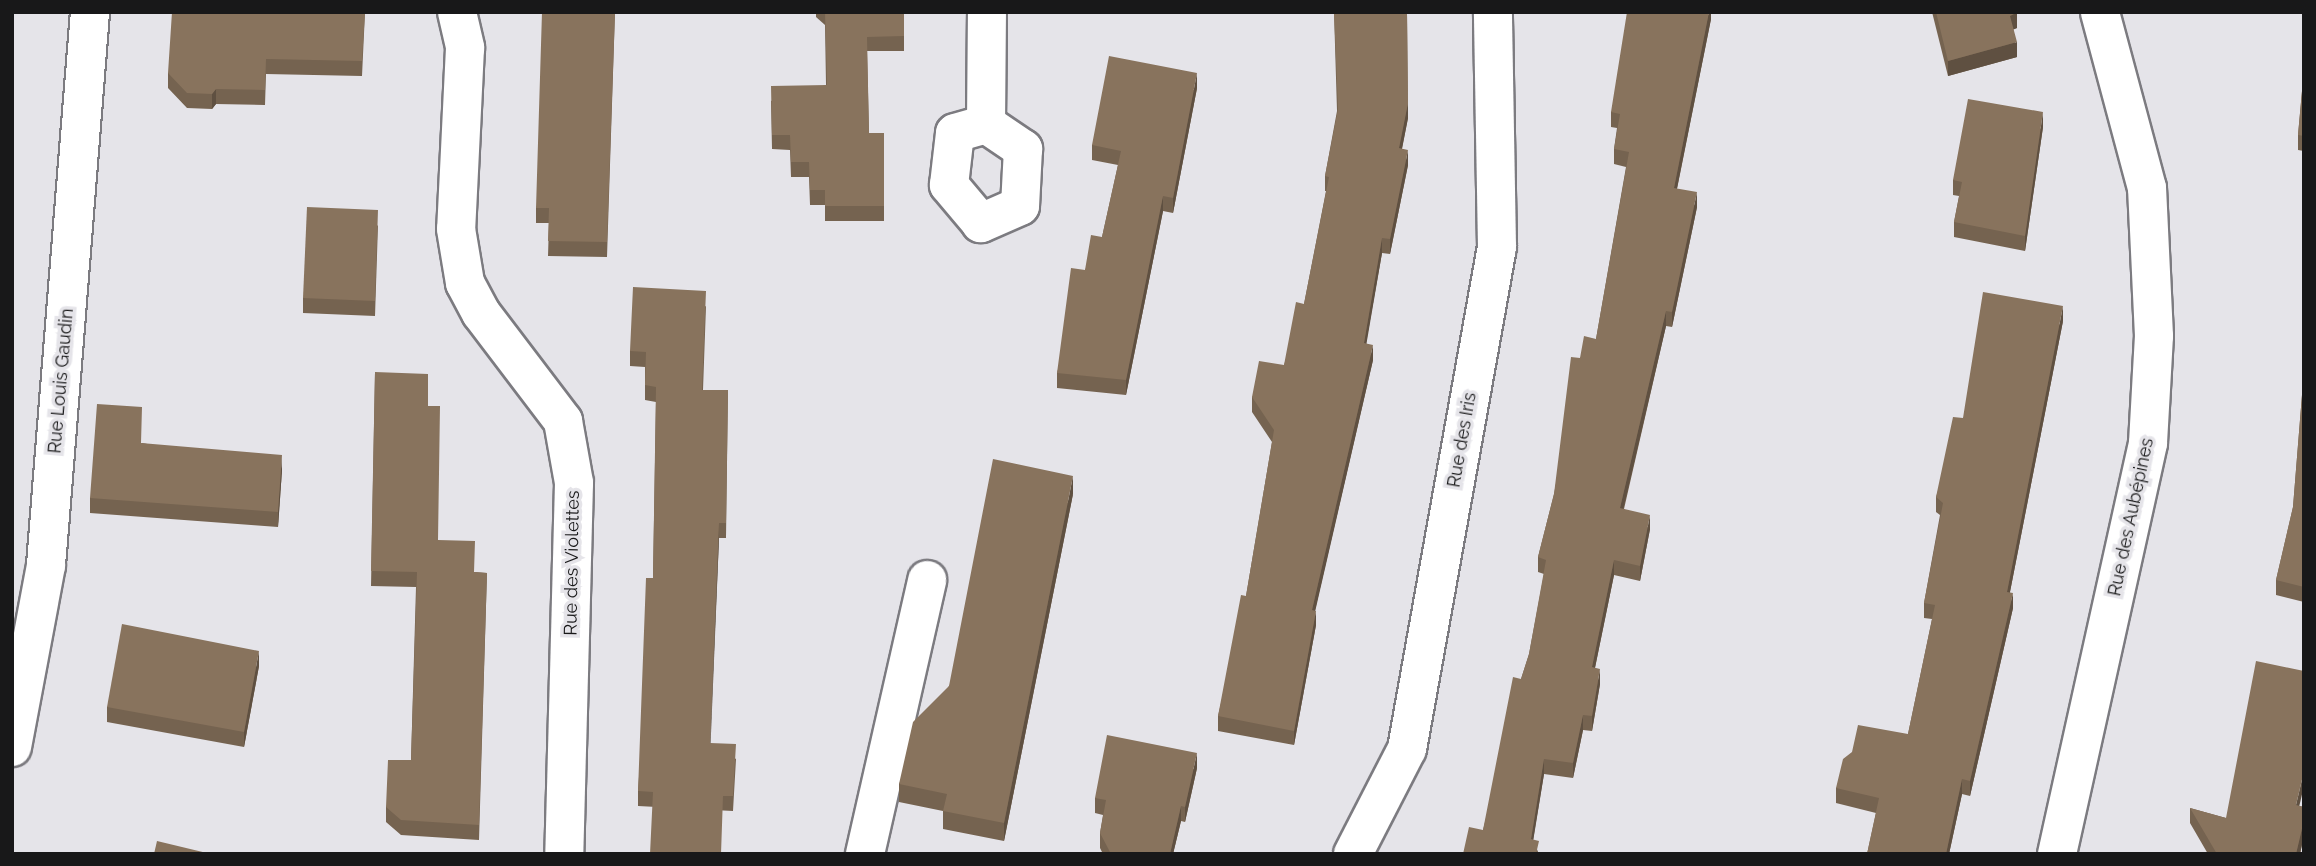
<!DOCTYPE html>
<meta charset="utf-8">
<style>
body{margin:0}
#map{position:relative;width:2316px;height:866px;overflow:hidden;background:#e5e4e9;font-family:Raleway,sans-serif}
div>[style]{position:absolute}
.roads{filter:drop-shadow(2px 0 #7c7b80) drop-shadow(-2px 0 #7c7b80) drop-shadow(0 2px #7c7b80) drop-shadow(0 -2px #7c7b80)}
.street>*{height:38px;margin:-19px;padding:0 19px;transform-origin:19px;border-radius:19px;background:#fff}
.secondary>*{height:38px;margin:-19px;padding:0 19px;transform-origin:19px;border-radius:19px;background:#fff}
.wall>*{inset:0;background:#756350}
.shaded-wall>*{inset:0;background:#5f5041}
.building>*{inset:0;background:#88735d}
span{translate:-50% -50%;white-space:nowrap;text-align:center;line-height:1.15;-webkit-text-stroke:7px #e5e4e9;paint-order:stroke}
.street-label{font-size:18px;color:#181819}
.frame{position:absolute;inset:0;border:14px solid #181819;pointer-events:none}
</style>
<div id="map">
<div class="roads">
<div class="street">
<i style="left:457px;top:12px;width:37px;rotate:77deg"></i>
<i style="left:465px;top:48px;width:181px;rotate:92.8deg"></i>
<i style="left:456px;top:229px;width:55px;rotate:80.5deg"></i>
<i style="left:465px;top:283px;width:34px;rotate:62deg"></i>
<i style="left:481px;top:313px;width:136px;rotate:52.8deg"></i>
<i style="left:563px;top:421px;width:63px;rotate:79.9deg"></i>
<i style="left:574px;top:483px;width:371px;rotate:91.5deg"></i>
<i style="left:986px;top:124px;width:45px;rotate:34deg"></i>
<i style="left:1023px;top:149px;width:57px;rotate:93deg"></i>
<i style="left:1020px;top:206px;width:43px;rotate:156.4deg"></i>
<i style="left:981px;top:223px;width:50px;rotate:-130.1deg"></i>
<i style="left:949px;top:185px;width:52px;rotate:-83.4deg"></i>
<i style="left:955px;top:133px;width:32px;rotate:-16deg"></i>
<i style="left:986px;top:124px;width:112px;rotate:-89.5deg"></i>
<i style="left:865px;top:854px;width:281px;rotate:-77.2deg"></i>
<i style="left:1353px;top:854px;width:118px;rotate:-62.8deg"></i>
<i style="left:1407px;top:749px;width:510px;rotate:-79.84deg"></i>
<i style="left:1497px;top:247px;width:235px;rotate:-91deg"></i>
<i style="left:2057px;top:854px;width:421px;rotate:-77.5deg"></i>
<i style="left:2148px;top:443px;width:107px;rotate:-86.8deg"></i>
<i style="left:2154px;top:336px;width:148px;rotate:-92.7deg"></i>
<i style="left:2147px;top:188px;width:182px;rotate:-105deg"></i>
</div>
<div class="secondary">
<i style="left:12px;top:747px;width:185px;rotate:-79.4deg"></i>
<i style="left:46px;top:565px;width:555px;rotate:-85.45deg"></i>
</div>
</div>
<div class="wall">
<i style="clip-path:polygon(365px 12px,362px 76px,266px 74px,265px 105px,216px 104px,212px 109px,187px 108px,168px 88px,168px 73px)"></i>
<i style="clip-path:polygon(615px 12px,607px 257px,548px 256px,549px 223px,536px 223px,536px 208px)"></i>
<i style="clip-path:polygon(816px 12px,904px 12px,904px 51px,867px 51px,869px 133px,884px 133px,884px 221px,825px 221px,825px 205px,810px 205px,809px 177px,791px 177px,790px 150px,772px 149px,771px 101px,826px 85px,825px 25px,816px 17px)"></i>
<i style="clip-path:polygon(1334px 12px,1407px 12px,1408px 118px,1402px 149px,1408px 165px,1390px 254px,1382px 253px,1366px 343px,1373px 360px,1315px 610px,1316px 625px,1294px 745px,1218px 731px,1218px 716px,1246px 596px,1272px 442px,1252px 412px,1252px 397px,1284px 365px,1304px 304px,1326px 191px,1325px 191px,1325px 176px,1337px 111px)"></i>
<i style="clip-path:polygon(1711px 12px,1711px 19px,1677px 189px,1697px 207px,1672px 327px,1666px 326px,1624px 509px,1650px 529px,1640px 581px,1614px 575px,1595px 668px,1600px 684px,1592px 731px,1583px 730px,1573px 778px,1544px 774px,1533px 840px,1539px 854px,1483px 830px,1521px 679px,1529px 654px,1544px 574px,1538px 572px,1538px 557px,1554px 494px,1580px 358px,1596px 339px,1626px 167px,1614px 164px,1614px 149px,1617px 128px,1611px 127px,1611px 112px)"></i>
<i style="clip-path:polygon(1932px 12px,2017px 12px,2017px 28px,2013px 29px,2017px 57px,1948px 76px)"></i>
<i style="clip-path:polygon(2304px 69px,2304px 151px,2298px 150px,2298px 135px)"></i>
<i style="clip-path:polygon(1197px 88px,1173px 213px,1163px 211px,1126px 395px,1057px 388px,1057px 373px,1085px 270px,1102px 237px,1118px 165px,1092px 160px,1092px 145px)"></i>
<i style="clip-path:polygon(2043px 127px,2025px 251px,1954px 237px,1954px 222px,1959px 196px,1953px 195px,1953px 180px)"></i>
<i style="clip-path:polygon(378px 225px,375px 316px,303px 313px,303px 298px)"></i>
<i style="clip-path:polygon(706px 306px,703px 390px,728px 390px,726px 538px,719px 538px,710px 743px,736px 759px,733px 811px,638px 806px,638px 791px,653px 578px,656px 402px,645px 400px,645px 367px,630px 366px,630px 351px)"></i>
<i style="clip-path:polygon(2063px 321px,2010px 592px,2013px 608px,1970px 796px,1962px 794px,1949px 854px,1867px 854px,1876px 813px,1836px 803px,1836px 788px,1908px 734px,1932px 619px,1924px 618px,1924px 603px,1940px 515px,1936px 512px,1936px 497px,1963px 418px)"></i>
<i style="clip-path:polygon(2304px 370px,2304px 602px,2276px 595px,2276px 580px,2293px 507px)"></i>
<i style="clip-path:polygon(375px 372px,428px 406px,438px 540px,474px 572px,487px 573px,479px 840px,401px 835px,386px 822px,386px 807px,411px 760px,416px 587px,371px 586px)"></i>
<i style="clip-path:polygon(142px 443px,282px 470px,278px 527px,90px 513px,90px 498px)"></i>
<i style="clip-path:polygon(1073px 494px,1004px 841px,943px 829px,943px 811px,899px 802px,899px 784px,949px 686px)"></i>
<i style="clip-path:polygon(259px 666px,244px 747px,107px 722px,107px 707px)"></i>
<i style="clip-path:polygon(1197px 768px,1185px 822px,1181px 821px,1173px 854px,1103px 854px,1100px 848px,1100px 833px,1103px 815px,1095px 813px,1095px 798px)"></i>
<i style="clip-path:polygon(2299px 806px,2304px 807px,2304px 835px,2300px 854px,2208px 854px,2190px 823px,2190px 808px,2226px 818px)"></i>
</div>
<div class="shaded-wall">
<i style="clip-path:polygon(1709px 12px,1711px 12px,1711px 19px,1674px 203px,1674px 188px)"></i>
<i style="clip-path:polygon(2017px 13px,2017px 28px,2010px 31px,2010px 16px)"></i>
<i style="clip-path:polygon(2017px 42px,2017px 57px,1948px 76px,1948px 61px)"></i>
<i style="clip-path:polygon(1197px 73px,1197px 88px,1173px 213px,1173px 198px)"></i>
<i style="clip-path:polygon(216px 89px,216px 104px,212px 109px,212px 94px)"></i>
<i style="clip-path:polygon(1408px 103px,1408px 118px,1399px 163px,1399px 148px)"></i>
<i style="clip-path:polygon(2043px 112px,2043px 127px,2025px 251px,2025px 236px)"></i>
<i style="clip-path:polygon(1408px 150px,1408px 165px,1390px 254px,1390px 239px)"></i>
<i style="clip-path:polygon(1697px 192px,1697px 207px,1672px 327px,1672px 312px)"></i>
<i style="clip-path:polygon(1163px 196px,1163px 211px,1126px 395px,1126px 380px)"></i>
<i style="clip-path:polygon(1382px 238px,1382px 253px,1364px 358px,1364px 343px)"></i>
<i style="clip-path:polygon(2063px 306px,2063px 321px,2007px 607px,2007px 592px)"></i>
<i style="clip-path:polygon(1666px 311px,1666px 326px,1620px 523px,1620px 508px)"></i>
<i style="clip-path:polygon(1373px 345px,1373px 360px,1312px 625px,1312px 610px)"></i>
<i style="clip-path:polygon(282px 455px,282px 470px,278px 527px,278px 512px)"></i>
<i style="clip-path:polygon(1073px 476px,1073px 494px,1004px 841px,1004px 823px)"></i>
<i style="clip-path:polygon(1650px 515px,1650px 529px,1640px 581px,1640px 566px)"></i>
<i style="clip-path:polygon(719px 523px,719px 538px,710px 758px,710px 743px)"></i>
<i style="clip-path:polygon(1614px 560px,1614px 575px,1592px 682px,1592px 667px)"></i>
<i style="clip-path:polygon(2013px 593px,2013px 608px,1970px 796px,1970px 781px)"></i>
<i style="clip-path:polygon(1316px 611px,1316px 625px,1294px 745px,1294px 731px)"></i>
<i style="clip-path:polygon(259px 651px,259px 666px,244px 747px,244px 732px)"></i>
<i style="clip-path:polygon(1600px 669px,1600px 684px,1592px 731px,1592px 716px)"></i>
<i style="clip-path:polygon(1583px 715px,1583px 730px,1573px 778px,1573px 763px)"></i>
<i style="clip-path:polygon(1197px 753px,1197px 768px,1185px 822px,1185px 807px)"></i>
<i style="clip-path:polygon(1544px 759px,1544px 774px,1531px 854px,1531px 839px)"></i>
<i style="clip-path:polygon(2304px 771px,2304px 786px,2296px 820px,2296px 805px)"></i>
<i style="clip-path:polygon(1962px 779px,1962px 794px,1949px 854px,1946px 854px)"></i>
<i style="clip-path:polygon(1181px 806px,1181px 821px,1173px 854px,1170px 854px)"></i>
<i style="clip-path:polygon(2304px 820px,2304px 835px,2300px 854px,2296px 854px)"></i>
</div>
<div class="building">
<i style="clip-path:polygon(172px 12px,365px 12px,362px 61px,266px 59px,265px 90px,216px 89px,212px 94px,187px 93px,168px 73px)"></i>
<i style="clip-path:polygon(542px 12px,615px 12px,607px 242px,548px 241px,549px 208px,536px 208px)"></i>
<i style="clip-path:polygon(825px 12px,904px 12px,904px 36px,867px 37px,869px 133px,884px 133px,884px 206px,825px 206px,825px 190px,810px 190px,809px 162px,791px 162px,790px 135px,772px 135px,771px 86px,827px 85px)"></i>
<i style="clip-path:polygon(1334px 12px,1407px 12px,1408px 103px,1399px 148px,1408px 150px,1390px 239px,1382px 238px,1364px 343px,1373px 345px,1312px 610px,1316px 611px,1294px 731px,1218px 716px,1241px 595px,1246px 596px,1274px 430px,1252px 397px,1259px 361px,1284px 365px,1296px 302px,1304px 304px,1329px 177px,1325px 176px,1338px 109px)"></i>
<i style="clip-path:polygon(1627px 12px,1709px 12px,1674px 188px,1697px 192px,1672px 312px,1666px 311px,1620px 508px,1650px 515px,1640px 566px,1614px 560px,1592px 667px,1600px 669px,1592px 716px,1583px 715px,1573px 763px,1544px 759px,1531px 839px,1539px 841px,1536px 854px,1463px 854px,1469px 827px,1483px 830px,1513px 677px,1521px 679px,1529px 654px,1546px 560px,1538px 557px,1554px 494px,1571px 357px,1580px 358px,1584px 336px,1596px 339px,1629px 152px,1614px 149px,1620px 114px,1611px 112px)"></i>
<i style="clip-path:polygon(1936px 12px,2017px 12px,2010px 16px,2017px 42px,1948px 61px)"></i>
<i style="clip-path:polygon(1109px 56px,1197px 73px,1173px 198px,1163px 196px,1126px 380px,1057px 373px,1071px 268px,1085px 270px,1091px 235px,1102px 237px,1121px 151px,1092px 145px)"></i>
<i style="clip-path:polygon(2304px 69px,2304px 136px,2298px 135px)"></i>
<i style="clip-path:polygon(1968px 99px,2043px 112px,2025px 236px,1954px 222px,1962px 182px,1953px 180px)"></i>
<i style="clip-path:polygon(307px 207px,378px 210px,375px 301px,303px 298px)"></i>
<i style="clip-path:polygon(633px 287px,706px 291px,702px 390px,728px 390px,726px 523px,719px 523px,710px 743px,736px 744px,733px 796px,723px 796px,721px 854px,650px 854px,653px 792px,638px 791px,646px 578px,653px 578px,656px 387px,645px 385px,646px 352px,630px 351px)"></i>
<i style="clip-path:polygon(1983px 292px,2063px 306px,2007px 592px,2013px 593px,1970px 781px,1962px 779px,1946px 854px,1867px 854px,1879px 798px,1836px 788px,1843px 759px,1852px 752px,1858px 725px,1908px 734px,1935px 605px,1924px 603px,1943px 503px,1936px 497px,1953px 417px,1963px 418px)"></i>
<i style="clip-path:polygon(2304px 370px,2304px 587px,2276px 580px,2293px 507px)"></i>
<i style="clip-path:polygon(375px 372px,428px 374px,428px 406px,440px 406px,438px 540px,475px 541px,474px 572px,487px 573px,479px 825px,401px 820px,386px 807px,388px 760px,411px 760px,417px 572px,371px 571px)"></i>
<i style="clip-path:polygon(97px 404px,142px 407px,141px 443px,282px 455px,278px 512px,90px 498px)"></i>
<i style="clip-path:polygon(993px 459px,1073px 476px,1004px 823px,943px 811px,947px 794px,899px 784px,913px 722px,949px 686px)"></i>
<i style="clip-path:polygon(122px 624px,259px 651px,244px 732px,107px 707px)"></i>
<i style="clip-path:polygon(2256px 661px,2304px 671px,2304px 771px,2296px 805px,2304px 807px,2304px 820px,2296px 854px,2217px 854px,2190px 808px,2226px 818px)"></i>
<i style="clip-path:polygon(1107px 735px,1197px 753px,1185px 807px,1181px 806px,1170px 854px,1111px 854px,1100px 833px,1106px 800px,1095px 798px)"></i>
<i style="clip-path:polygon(157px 841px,211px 854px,154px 854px)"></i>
</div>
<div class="street-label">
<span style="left:61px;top:381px;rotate:-85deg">Rue Louis Gaudin</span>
<span style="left:1462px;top:440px;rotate:-80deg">Rue des Iris</span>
<span style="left:2131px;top:517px;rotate:-78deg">Rue des Aubépines</span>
<span style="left:572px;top:563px;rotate:-89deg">Rue des Violettes</span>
</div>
<div class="frame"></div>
</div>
